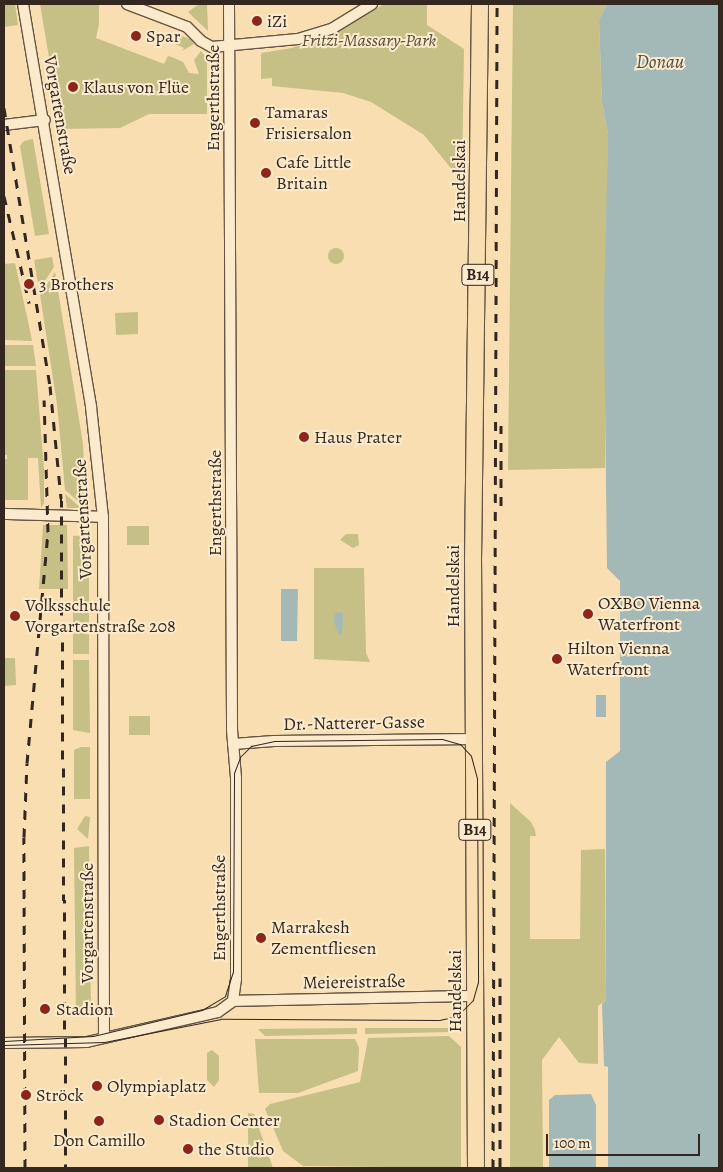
<!DOCTYPE html>
<meta charset="utf-8">
<style>
body{margin:0}
#map{position:relative;width:723px;height:1172px;overflow:hidden;background:#f9deb1;font-family:Alegreya,serif}
div>[style]{position:absolute}
.green>*{inset:0;background:#c6bf86}
.round{border-radius:50%}
.water>*{inset:0;background:#a3b9b8}
.roads{filter:drop-shadow(1px 0 #655544) drop-shadow(-1px 0 #655544) drop-shadow(0 1px #655544) drop-shadow(0 -1px #655544)}
.minor>*{height:10px;margin:-5px;padding:0 5px;transform-origin:5px;border-radius:5px;background:#fbeacc}
.primary>*{height:16px;margin:-8px;padding:0 8px;transform-origin:8px;border-radius:8px;background:#f9deb1}
.tram>*{height:1px;margin:-0.5px;padding:0 0.5px;transform-origin:0.5px;border-radius:0.5px;background:#342720}
.rail>*{height:3px;margin-top:-1.5px;transform-origin:0;background:repeating-linear-gradient(90deg,#342720 0 9px,transparent 0 18px)}
.dots>*{width:14px;height:14px;translate:-50% -50%;box-sizing:border-box;border:2px solid #fbeacc;border-radius:50%}
span{translate:-50% -50%;white-space:nowrap;text-align:center;line-height:1.15;-webkit-text-stroke:4px #fbeacc;paint-order:stroke}
.shield-label span{padding:1px 4px;background:#fbeacc;border:1px solid;border-radius:4px;-webkit-text-stroke-width:0}
.shield-label{font-size:16px;color:#342720;font-weight:700}
.poi-label{font-size:18px;color:#342720}
.left{translate:0 -50%;text-align:left}
.park-label{font-size:18px;color:#584d3a;font-style:italic}
.street-label{font-size:18px;color:#342720}
.water-label{font-size:19px;color:#504c46;font-style:italic}
.frame{position:absolute;inset:0;border:5px solid #342720;pointer-events:none}
.scale{position:absolute;left:546px;top:1134px;width:154px;height:22px;box-sizing:border-box;border:2px solid #342720;border-top:0;padding-left:6px;font-size:15px;line-height:18px;white-space:nowrap;color:#342720;-webkit-text-stroke:4px #fbeacc;paint-order:stroke}
</style>
<div id="map">
<div class="green">
<i style="clip-path:polygon(4px 4px,15px 4px,18px 25px,4px 27px)"></i>
<i style="clip-path:polygon(40px 4px,99px 4px,99px 24px,96px 38px,164px 64px,168px 56px,172px 57px,183px 62px,189px 73px,199px 74px,194px 60px,201px 51px,207px 58px,207px 114px,149px 114px,120px 128px,61px 129px)"></i>
<i style="clip-path:polygon(199px 4px,207px 4px,208px 31px,188px 12px)"></i>
<i style="clip-path:polygon(384px 4px,427px 4px,427px 25px,464px 49px,462px 182px,424px 135px,371px 102px,343px 93px,272px 86px,272px 78px,261px 79px,261px 53px,292px 48px,335px 33px)"></i>
<i style="clip-path:polygon(513px 4px,607px 4px,599px 20px,602px 103px,608px 134px,605px 468px,508px 470px)"></i>
<i style="clip-path:polygon(176px 34px,190px 39px,194px 44px,182px 51px,184px 48px,173px 43px)"></i>
<i style="clip-path:polygon(33px 139px,49px 234px,35px 236px,20px 146px,24px 141px)"></i>
<i class="round" style="left:328px;top:248px;width:16px;height:16px"></i>
<i style="clip-path:polygon(52px 257px,54px 267px,39px 290px,34px 260px)"></i>
<i style="clip-path:polygon(15px 263px,28px 321px,32px 341px,4px 340px,4px 264px)"></i>
<i style="clip-path:polygon(55px 272px,83px 444px,86px 508px,65px 490px,57px 404px,40px 295px)"></i>
<i style="clip-path:polygon(138px 312px,138px 334px,116px 335px,115px 313px)"></i>
<i style="clip-path:polygon(4px 345px,33px 345px,36px 366px,4px 366px)"></i>
<i style="clip-path:polygon(4px 370px,36px 370px,44px 469px,44px 503px,41px 508px,38px 458px,28px 458px,28px 500px,4px 500px,4px 459px,7px 459px,7px 455px,4px 455px)"></i>
<i style="clip-path:polygon(65px 494px,81px 508px,67px 508px)"></i>
<i style="clip-path:polygon(43px 525px,67px 525px,68px 589px,39px 589px)"></i>
<i style="clip-path:polygon(127px 526px,149px 526px,149px 545px,127px 545px)"></i>
<i style="clip-path:polygon(346px 534px,358px 534px,359px 545px,353px 548px,340px 540px)"></i>
<i style="clip-path:polygon(89px 535px,89px 654px,73px 654px,73px 536px)"></i>
<i style="clip-path:polygon(314px 568px,364px 568px,366px 653px,370px 662px,314px 659px)"></i>
<i style="clip-path:polygon(4px 658px,15px 658px,16px 685px,4px 686px)"></i>
<i style="clip-path:polygon(73px 660px,89px 660px,90px 733px,73px 730px)"></i>
<i style="clip-path:polygon(129px 716px,150px 716px,150px 735px,129px 735px)"></i>
<i style="clip-path:polygon(81px 747px,90px 747px,90px 799px,74px 799px,74px 750px)"></i>
<i style="clip-path:polygon(510px 803px,531px 822px,535px 830px,536px 836px,530px 836px,530px 939px,580px 939px,581px 850px,605px 849px,606px 1000px,598px 1006px,598px 1064px,579px 1063px,559px 1037px,542px 1060px,543px 1168px,510px 1168px)"></i>
<i style="clip-path:polygon(85px 816px,90px 817px,88px 839px,77px 829px)"></i>
<i style="clip-path:polygon(89px 846px,91px 1015px,76px 1016px,74px 848px)"></i>
<i style="clip-path:polygon(357px 1028px,357px 1034px,265px 1036px,258px 1029px)"></i>
<i style="clip-path:polygon(365px 1028px,451px 1028px,451px 1032px,365px 1034px)"></i>
<i style="clip-path:polygon(449px 1036px,461px 1047px,461px 1168px,303px 1166px,283px 1151px,265px 1109px,270px 1104px,360px 1082px,368px 1038px)"></i>
<i style="clip-path:polygon(255px 1039px,355px 1039px,359px 1048px,358px 1071px,298px 1093px,259px 1093px)"></i>
<i style="clip-path:polygon(212px 1050px,219px 1056px,219px 1080px,214px 1087px,207px 1080px,207px 1053px)"></i>
<i style="clip-path:polygon(248px 1113px,254px 1114px,273px 1168px,248px 1168px)"></i>
</div>
<div class="water">
<i style="clip-path:polygon(607px 4px,719px 4px,719px 1168px,608px 1168px,608px 1067px,604px 1066px,602px 1004px,606px 1000px,606px 762px,620px 751px,620px 581px,607px 568px,604px 309px,608px 134px,602px 103px,599px 20px)"></i>
<i style="clip-path:polygon(281px 589px,298px 589px,297px 641px,281px 641px)"></i>
<i style="clip-path:polygon(343px 612px,342px 635px,339px 634px,334px 622px,335px 613px)"></i>
<i style="clip-path:polygon(596px 695px,606px 695px,606px 717px,596px 717px)"></i>
<i style="clip-path:polygon(591px 1094px,596px 1105px,596px 1168px,549px 1168px,549px 1100px,555px 1095px)"></i>
</div>
<div class="roads">
<div class="minor">
<i style="left:23px;top:4px;width:409px;rotate:80.4deg"></i>
<i style="left:91px;top:407px;width:111px;rotate:83.8deg"></i>
<i style="left:103px;top:517px;width:521px;rotate:89.89deg"></i>
<i style="left:127px;top:4px;width:64px;rotate:21deg"></i>
<i style="left:187px;top:27px;width:20px;rotate:45deg"></i>
<i style="left:201px;top:41px;width:13px;rotate:29deg"></i>
<i style="left:212px;top:47px;width:86px;rotate:-5.3deg"></i>
<i style="left:298px;top:39px;width:37px;rotate:-17deg"></i>
<i style="left:333px;top:28px;width:46px;rotate:-31.6deg"></i>
<i style="left:229px;top:4px;width:726px;rotate:89.76deg"></i>
<i style="left:232px;top:730px;width:48px;rotate:85.2deg"></i>
<i style="left:236px;top:778px;width:201px;rotate:90deg"></i>
<i style="left:236px;top:979px;width:22px;rotate:98deg"></i>
<i style="left:4px;top:125px;width:41px;rotate:-7deg"></i>
<i style="left:4px;top:514px;width:99px;rotate:1.7deg"></i>
<i style="left:233px;top:744px;width:41px;rotate:-4.2deg"></i>
<i style="left:274px;top:741px;width:201px;rotate:-0.6deg"></i>
<i style="left:233px;top:1001px;width:242px;rotate:-1.2deg"></i>
<i style="left:4px;top:1043px;width:83px;rotate:-0.7deg"></i>
<i style="left:87px;top:1042px;width:134px;rotate:-12.9deg"></i>
<i style="left:218px;top:1012px;width:19px;rotate:-36deg"></i>
</div>
<div class="primary">
<i style="left:476px;top:1168px;width:607px;rotate:-90.28deg"></i>
<i style="left:473px;top:561px;width:557px;rotate:-89.28deg"></i>
</div>
</div>
<div class="tram">
<i style="left:4px;top:1041px;width:89px;rotate:-3.2deg"></i>
<i style="left:93px;top:1036px;width:112px;rotate:-13.4deg"></i>
<i style="left:202px;top:1010px;width:27px;rotate:-31deg"></i>
<i style="left:225px;top:996px;width:25px;rotate:-72deg"></i>
<i style="left:233px;top:972px;width:199px;rotate:-89.7deg"></i>
<i style="left:234px;top:773px;width:17px;rotate:-69deg"></i>
<i style="left:240px;top:757px;width:16px;rotate:-45deg"></i>
<i style="left:251px;top:746px;width:24px;rotate:-12deg"></i>
<i style="left:274px;top:741px;width:168px;rotate:-0.7deg"></i>
<i style="left:442px;top:739px;width:19px;rotate:16deg"></i>
<i style="left:460px;top:744px;width:16px;rotate:47deg"></i>
<i style="left:471px;top:756px;width:23px;rotate:75deg"></i>
<i style="left:477px;top:778px;width:204px;rotate:89.7deg"></i>
<i style="left:478px;top:982px;width:19px;rotate:106deg"></i>
<i style="left:473px;top:1000px;width:23px;rotate:135deg"></i>
<i style="left:457px;top:1016px;width:18px;rotate:167deg"></i>
<i style="left:439px;top:1020px;width:218px;rotate:-179.7deg"></i>
<i style="left:221px;top:1019px;width:119px;rotate:168.9deg"></i>
<i style="left:104px;top:1042px;width:100px;rotate:178.3deg"></i>
</div>
<div class="rail">
<i style="left:4px;top:108px;width:282px;rotate:80.6deg"></i>
<i style="left:50px;top:386px;width:113px;rotate:84.4deg"></i>
<i style="left:61px;top:498px;width:670px;rotate:89.57deg"></i>
<i style="left:4px;top:196px;width:110px;rotate:76.8deg"></i>
<i style="left:501px;top:506px;width:83px;rotate:-90deg"></i>
<i style="left:500px;top:978px;width:190px;rotate:90deg"></i>
<i style="left:25px;top:1168px;width:331px;rotate:-90.2deg"></i>
<i style="left:24px;top:837px;width:74px;rotate:-87.7deg"></i>
<i style="left:27px;top:763px;width:232px;rotate:-84.8deg"></i>
<i style="left:48px;top:532px;width:132px;rotate:-91.7deg"></i>
<i style="left:493px;top:1168px;width:1164px;rotate:-89.8deg"></i>
</div>
<div class="dots">
<i style="left:257px;top:21px;background:#8f2418"></i>
<i style="left:136px;top:36px;background:#8f2418"></i>
<i style="left:73px;top:87px;background:#8f2418"></i>
<i style="left:255px;top:123px;background:#8f2418"></i>
<i style="left:266px;top:173px;background:#8f2418"></i>
<i style="left:29px;top:284px;background:#8f2418"></i>
<i style="left:304px;top:437px;background:#8f2418"></i>
<i style="left:588px;top:614px;background:#8f2418"></i>
<i style="left:15px;top:616px;background:#8f2418"></i>
<i style="left:557px;top:659px;background:#8f2418"></i>
<i style="left:261px;top:938px;background:#8f2418"></i>
<i style="left:45px;top:1009px;background:#8f2418"></i>
<i style="left:97px;top:1086px;background:#8f2418"></i>
<i style="left:26px;top:1095px;background:#8f2418"></i>
<i style="left:159px;top:1120px;background:#8f2418"></i>
<i style="left:99px;top:1121px;background:#8f2418"></i>
<i style="left:188px;top:1149px;background:#8f2418"></i>
</div>
<div class="shield-label">
<span style="left:478px;top:275px">B14</span>
<span style="left:475px;top:830px">B14</span>
</div>
<div class="poi-label">
<span class="left" style="left:267px;top:21px">iZi</span>
<span class="left" style="left:146px;top:36px">Spar</span>
<span class="left" style="left:83px;top:87px">Klaus von Flüe</span>
<span class="left" style="left:265px;top:123px">Tamaras<br>Frisiersalon</span>
<span class="left" style="left:276px;top:173px">Cafe Little<br>Britain</span>
<span class="left" style="left:39px;top:284px">3 Brothers</span>
<span class="left" style="left:314px;top:437px">Haus Prater</span>
<span class="left" style="left:598px;top:614px">OXBO Vienna<br>Waterfront</span>
<span class="left" style="left:25px;top:616px">Volksschule<br>Vorgartenstraße 208</span>
<span class="left" style="left:567px;top:659px">Hilton Vienna<br>Waterfront</span>
<span class="left" style="left:271px;top:938px">Marrakesh<br>Zementfliesen</span>
<span class="left" style="left:56px;top:1009px">Stadion</span>
<span class="left" style="left:107px;top:1086px">Olympiaplatz</span>
<span class="left" style="left:36px;top:1095px">Ströck</span>
<span class="left" style="left:169px;top:1120px">Stadion Center</span>
<span style="left:99px;top:1140px">Don Camillo</span>
<span class="left" style="left:198px;top:1149px">the Studio</span>
</div>
<div class="park-label">
<span style="left:369px;top:40px">Fritzi-Massary-Park</span>
</div>
<div class="street-label">
<span style="left:213px;top:98px;rotate:-90deg">Engerthstraße</span>
<span style="left:60px;top:115px;rotate:80deg">Vorgartenstraße</span>
<span style="left:459px;top:181px;rotate:-90deg">Handelskai</span>
<span style="left:215px;top:503px;rotate:-90deg">Engerthstraße</span>
<span style="left:83px;top:519px;rotate:-93deg">Vorgartenstraße</span>
<span style="left:453px;top:586px;rotate:-90deg">Handelskai</span>
<span style="left:354px;top:723px;rotate:-1deg">Dr.-Natterer-Gasse</span>
<span style="left:219px;top:908px;rotate:-90deg">Engerthstraße</span>
<span style="left:87px;top:923px;rotate:-90deg">Vorgartenstraße</span>
<span style="left:354px;top:982px;rotate:-1deg">Meiereistraße</span>
<span style="left:455px;top:991px;rotate:-90deg">Handelskai</span>
</div>
<div class="water-label">
<span style="left:660px;top:63px">Donau</span>
</div>
<div class="frame"></div>
<div class="scale">100 m</div>
</div>
